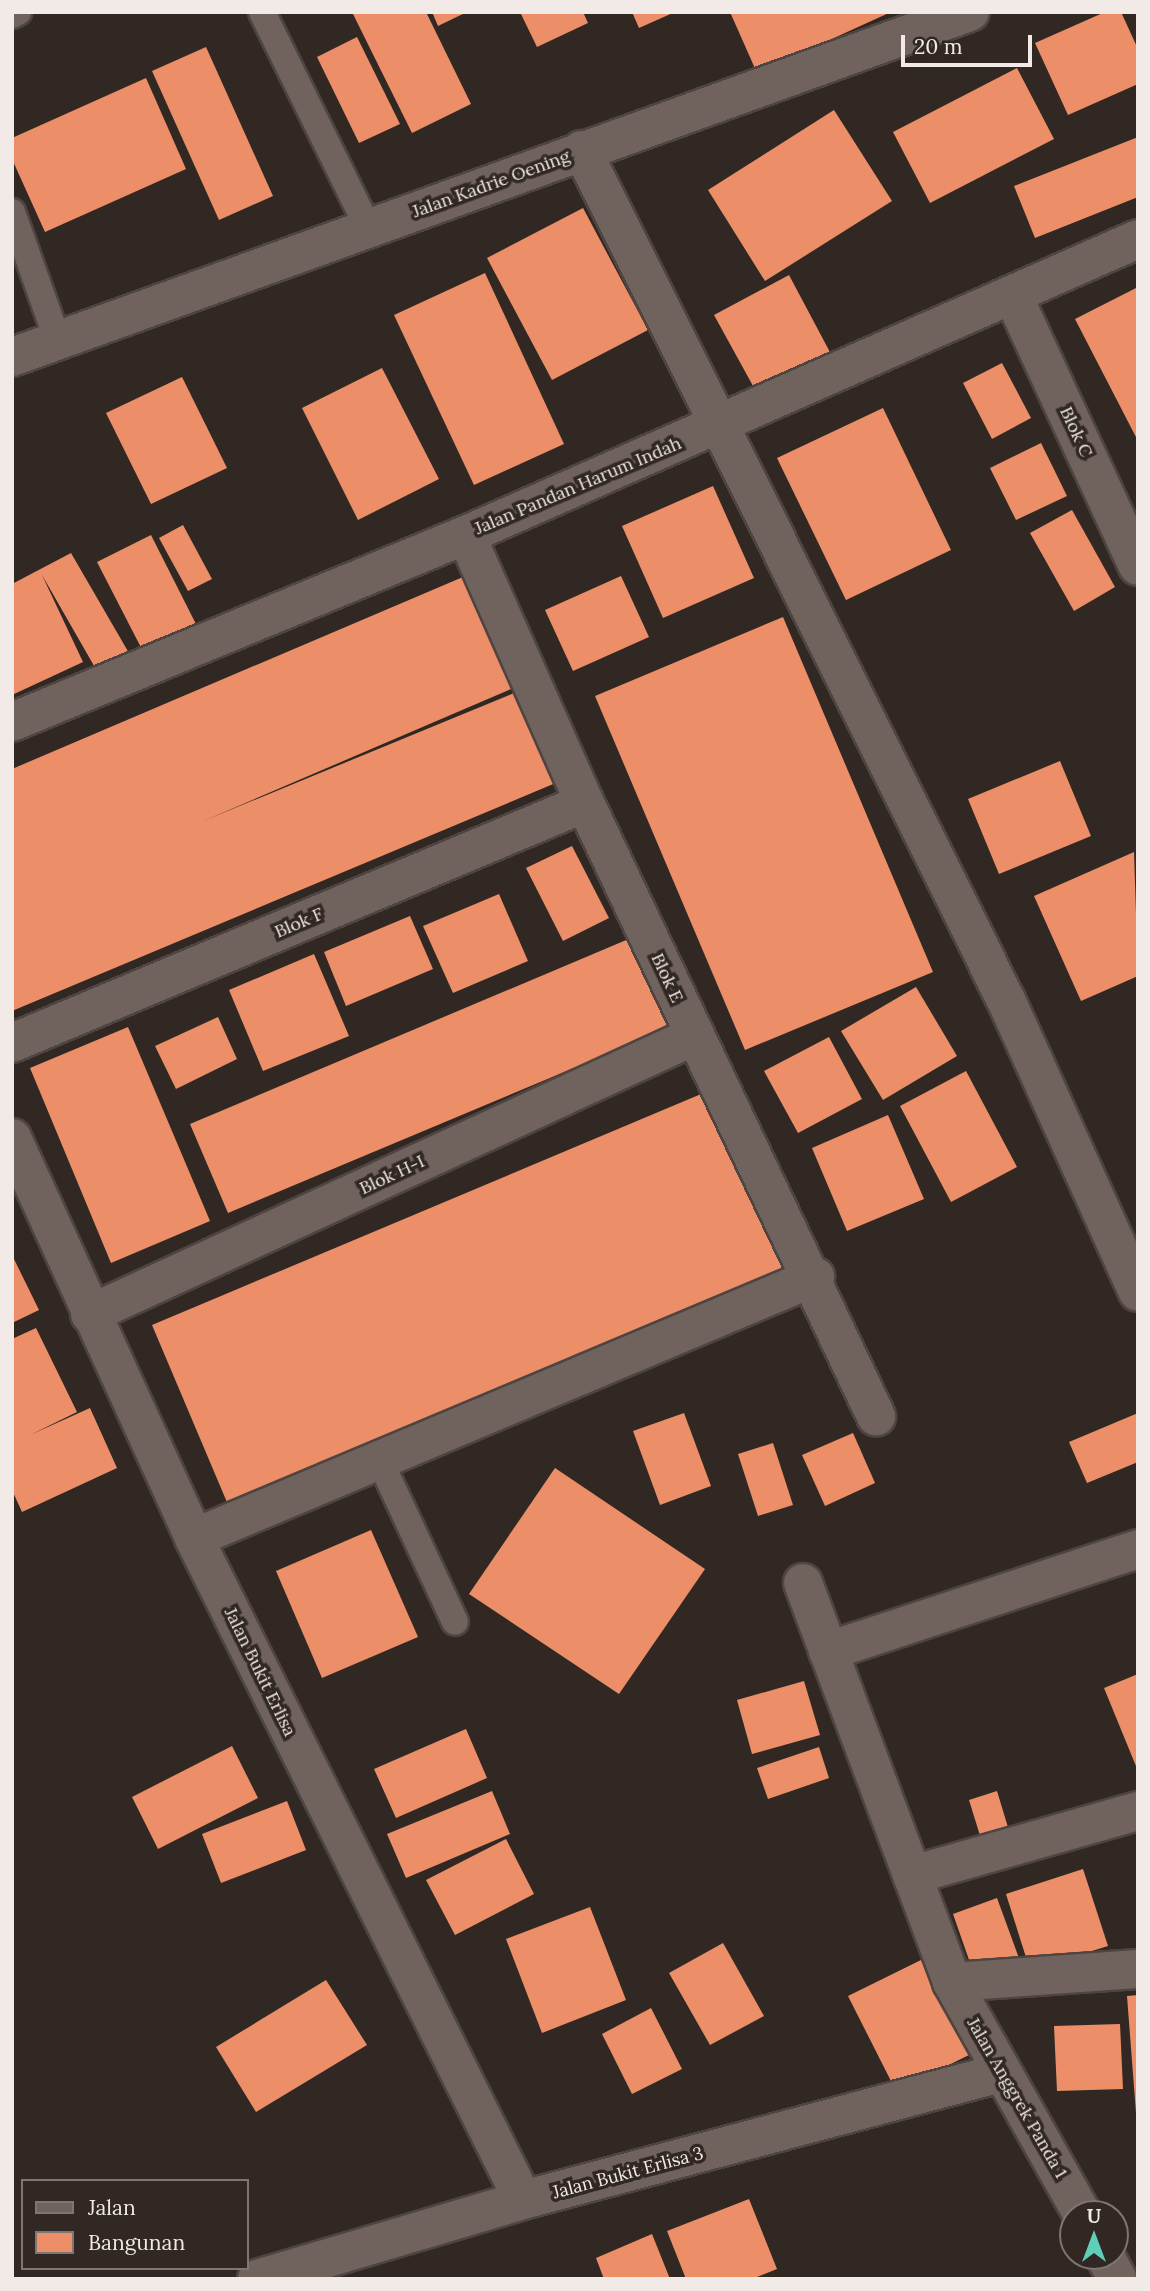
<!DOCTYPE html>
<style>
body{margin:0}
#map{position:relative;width:1150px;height:2291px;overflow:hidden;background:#322823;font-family:Lora,serif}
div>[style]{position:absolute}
.building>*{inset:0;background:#ec8f68}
.roads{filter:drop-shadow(2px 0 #4e4441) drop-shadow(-2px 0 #4e4441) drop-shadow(0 2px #4e4441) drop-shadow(0 -2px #4e4441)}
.lane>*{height:26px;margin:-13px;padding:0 13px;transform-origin:13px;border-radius:13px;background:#70635e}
.street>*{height:38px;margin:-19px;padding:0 19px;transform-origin:19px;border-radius:19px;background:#70635e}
.secondary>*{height:38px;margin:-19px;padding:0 19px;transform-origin:19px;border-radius:19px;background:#70635e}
span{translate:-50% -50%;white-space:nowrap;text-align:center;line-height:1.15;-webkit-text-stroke:7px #322823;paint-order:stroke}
.street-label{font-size:18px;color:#f1eae7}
.frame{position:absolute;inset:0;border:14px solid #f1eae7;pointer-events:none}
.legend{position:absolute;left:21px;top:2179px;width:228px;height:91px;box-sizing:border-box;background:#322823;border:2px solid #7e7671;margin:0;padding:9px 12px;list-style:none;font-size:21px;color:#f1eae7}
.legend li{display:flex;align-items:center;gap:14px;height:35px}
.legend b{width:35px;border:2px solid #7e7671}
.north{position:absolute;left:1059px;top:2200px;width:70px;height:70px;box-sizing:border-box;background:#322823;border:2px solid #7e7671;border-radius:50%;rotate:0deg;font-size:19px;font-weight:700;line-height:28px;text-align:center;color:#f1eae7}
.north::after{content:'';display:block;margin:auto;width:24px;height:32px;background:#5eceb8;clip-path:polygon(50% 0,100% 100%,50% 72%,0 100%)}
.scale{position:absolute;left:901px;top:35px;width:131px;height:32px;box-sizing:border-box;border:4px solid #f1eae7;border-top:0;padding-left:9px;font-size:21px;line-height:24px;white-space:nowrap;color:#f1eae7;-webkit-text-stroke:5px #322823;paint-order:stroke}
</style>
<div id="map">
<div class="building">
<i style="clip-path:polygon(352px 12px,426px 12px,471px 104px,412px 133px)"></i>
<i style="clip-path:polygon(432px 12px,467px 12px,438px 26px)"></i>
<i style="clip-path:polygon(520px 12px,583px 12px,588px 23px,537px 47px)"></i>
<i style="clip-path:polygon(632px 12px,675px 12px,639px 28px)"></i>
<i style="clip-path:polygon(730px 12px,891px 12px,757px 73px)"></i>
<i style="clip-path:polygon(1105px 12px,1121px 12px,1138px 49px,1138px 84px,1068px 115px,1035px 43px)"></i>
<i style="clip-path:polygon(357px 37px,400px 124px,359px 143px,317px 57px)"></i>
<i style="clip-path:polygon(206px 47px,273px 196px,219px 220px,152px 71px)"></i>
<i style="clip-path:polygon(1017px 68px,1054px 139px,930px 203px,893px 132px)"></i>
<i style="clip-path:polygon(146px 78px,186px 169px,45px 232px,12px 159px,12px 138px)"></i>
<i style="clip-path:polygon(834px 110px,892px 201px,765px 281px,708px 190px)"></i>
<i style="clip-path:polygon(1138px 137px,1138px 197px,1035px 238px,1014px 186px)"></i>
<i style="clip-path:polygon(583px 208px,648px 330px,552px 380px,487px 258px)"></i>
<i style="clip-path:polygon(485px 273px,564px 444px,474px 485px,394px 315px)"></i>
<i style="clip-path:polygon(789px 275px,832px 356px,758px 395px,714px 315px)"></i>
<i style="clip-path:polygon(1138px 287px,1138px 441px,1075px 319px)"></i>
<i style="clip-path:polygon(1002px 363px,1031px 418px,992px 439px,963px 383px)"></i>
<i style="clip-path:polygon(382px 368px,439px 479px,358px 520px,302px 408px)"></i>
<i style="clip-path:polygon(182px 377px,227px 468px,151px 504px,106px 413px)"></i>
<i style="clip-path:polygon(883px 408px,951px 550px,846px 600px,777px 458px)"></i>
<i style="clip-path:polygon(1041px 443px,1067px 496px,1016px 520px,990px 468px)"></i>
<i style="clip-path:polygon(713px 486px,754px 578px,663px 618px,622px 526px)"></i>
<i style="clip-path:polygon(1072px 510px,1115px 587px,1074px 611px,1030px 533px)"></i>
<i style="clip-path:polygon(183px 525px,212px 579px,188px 591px,159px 538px)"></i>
<i style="clip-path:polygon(151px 535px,202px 636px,149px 663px,97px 562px)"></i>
<i style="clip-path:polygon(71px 553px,133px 660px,101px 678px,42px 575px,83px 662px,12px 695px,12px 584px)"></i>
<i style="clip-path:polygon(470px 574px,518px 686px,201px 822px,519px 691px,558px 782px,12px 1011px,12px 769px)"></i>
<i style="clip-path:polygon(621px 576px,649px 637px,573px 671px,545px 610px)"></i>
<i style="clip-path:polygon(783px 617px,933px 972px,745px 1050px,595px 696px)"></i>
<i style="clip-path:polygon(1060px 761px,1091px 836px,999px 874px,968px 799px)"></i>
<i style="clip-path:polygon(572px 846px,609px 918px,563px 941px,526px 868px)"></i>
<i style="clip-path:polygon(1134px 852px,1138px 976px,1081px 1001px,1034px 896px)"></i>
<i style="clip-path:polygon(499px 894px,528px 961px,453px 993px,423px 926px)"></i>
<i style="clip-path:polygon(410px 916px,433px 969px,346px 1006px,324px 952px)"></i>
<i style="clip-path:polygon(631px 938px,669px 1028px,228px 1213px,190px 1124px)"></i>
<i style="clip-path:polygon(314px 954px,349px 1036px,263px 1071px,229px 990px)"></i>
<i style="clip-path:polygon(916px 987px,957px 1056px,883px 1100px,841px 1031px)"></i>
<i style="clip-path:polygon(218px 1017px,237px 1059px,176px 1089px,155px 1046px)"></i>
<i style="clip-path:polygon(128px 1027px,210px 1221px,111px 1263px,30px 1068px)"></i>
<i style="clip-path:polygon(829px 1037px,862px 1099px,798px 1133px,764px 1071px)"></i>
<i style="clip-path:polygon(966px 1071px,1017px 1167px,951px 1202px,900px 1106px)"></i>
<i style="clip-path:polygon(713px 1089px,791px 1271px,229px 1507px,152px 1325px)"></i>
<i style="clip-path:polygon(888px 1115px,924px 1199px,847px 1231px,812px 1148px)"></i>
<i style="clip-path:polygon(12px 1255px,39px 1310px,12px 1323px)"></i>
<i style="clip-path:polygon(36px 1328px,77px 1412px,30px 1435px,90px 1408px,117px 1468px,22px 1512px,12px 1490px,12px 1339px)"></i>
<i style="clip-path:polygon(684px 1413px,711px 1486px,660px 1505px,633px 1431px)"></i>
<i style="clip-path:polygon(1138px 1413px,1138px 1462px,1087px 1483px,1069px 1442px)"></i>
<i style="clip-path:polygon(853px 1433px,875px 1483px,825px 1506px,802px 1455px)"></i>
<i style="clip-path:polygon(773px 1443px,793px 1505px,758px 1516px,738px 1454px)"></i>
<i style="clip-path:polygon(555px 1468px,705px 1569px,619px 1694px,469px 1594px)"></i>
<i style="clip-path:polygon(371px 1530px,418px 1637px,322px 1678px,276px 1571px)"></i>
<i style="clip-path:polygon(1138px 1674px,1138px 1771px,1104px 1688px)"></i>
<i style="clip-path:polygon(804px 1681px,820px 1735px,752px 1754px,737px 1700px)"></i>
<i style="clip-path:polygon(466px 1729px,487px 1778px,396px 1818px,374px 1769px)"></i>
<i style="clip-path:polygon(232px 1746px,258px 1798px,158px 1849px,132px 1797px)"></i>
<i style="clip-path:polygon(819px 1747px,829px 1778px,768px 1799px,757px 1768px)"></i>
<i style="clip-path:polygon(492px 1791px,510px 1834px,406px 1878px,387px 1834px)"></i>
<i style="clip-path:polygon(997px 1791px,1010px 1834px,982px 1842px,969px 1800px)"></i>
<i style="clip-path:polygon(287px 1801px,306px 1850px,221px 1883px,202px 1834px)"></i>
<i style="clip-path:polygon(506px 1839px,534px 1894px,455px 1935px,426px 1880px)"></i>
<i style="clip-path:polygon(1083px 1869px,1108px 1946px,1030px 1970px,1006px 1894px)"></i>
<i style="clip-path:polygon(997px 1898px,1020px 1961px,975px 1977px,953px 1914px)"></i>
<i style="clip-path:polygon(590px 1907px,626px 2000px,542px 2033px,506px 1939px)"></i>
<i style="clip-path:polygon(723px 1943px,764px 2016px,710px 2045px,669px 1973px)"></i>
<i style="clip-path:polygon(921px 1960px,969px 2055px,896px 2091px,848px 1996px)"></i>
<i style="clip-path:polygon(326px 1980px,367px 2045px,256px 2112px,216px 2047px)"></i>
<i style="clip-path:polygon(1138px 1995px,1138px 2113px,1136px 2113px,1127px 1996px)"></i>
<i style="clip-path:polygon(651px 2008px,682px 2069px,632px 2094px,602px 2034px)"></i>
<i style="clip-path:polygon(1120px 2024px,1123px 2089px,1057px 2091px,1054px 2026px)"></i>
<i style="clip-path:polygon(749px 2199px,777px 2269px,752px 2279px,686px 2279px,667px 2231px)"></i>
<i style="clip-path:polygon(652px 2234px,670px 2279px,604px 2279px,596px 2258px)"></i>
</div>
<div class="roads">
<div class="lane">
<i style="left:262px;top:12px;width:242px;rotate:63.8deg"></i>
<i style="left:12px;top:15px;width:7px;rotate:-27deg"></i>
<i style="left:12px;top:212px;width:137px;rotate:70.4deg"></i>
<i style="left:381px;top:1463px;width:175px;rotate:65deg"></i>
</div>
<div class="street">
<i style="left:582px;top:150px;width:950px;rotate:63.49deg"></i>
<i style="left:1006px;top:1000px;width:320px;rotate:65.7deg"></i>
<i style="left:1014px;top:298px;width:295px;rotate:65.2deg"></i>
<i style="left:466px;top:535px;width:293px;rotate:66.1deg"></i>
<i style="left:585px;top:803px;width:679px;rotate:64.61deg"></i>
<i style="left:12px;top:722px;width:491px;rotate:-22.4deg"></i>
<i style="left:466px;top:535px;width:734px;rotate:-23.77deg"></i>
<i style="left:12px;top:1043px;width:621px;rotate:-22.73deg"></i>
<i style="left:12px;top:1138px;width:439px;rotate:65.5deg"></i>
<i style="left:194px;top:1538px;width:739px;rotate:63.57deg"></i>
<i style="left:90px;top:1314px;width:665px;rotate:-24.71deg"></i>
<i style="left:194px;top:1538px;width:674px;rotate:-22.8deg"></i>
<i style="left:803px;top:1583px;width:426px;rotate:69.5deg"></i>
<i style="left:952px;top:1982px;width:266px;rotate:60.7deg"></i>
<i style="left:828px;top:1651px;width:326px;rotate:-18.2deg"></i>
<i style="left:912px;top:1875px;width:235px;rotate:-15.8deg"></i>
<i style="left:952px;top:1982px;width:186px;rotate:-4deg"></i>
<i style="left:1105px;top:2256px;width:26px;rotate:62deg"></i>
<i style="left:257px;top:2279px;width:277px;rotate:-16.5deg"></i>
<i style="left:523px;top:2200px;width:495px;rotate:-14.9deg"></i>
</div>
<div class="secondary">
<i style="left:12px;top:357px;width:1018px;rotate:-19.81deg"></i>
</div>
</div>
<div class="street-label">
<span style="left:491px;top:184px;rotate:-20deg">Jalan Kadrie Oening</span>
<span style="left:1076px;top:432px;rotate:65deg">Blok C</span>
<span style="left:578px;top:486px;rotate:-23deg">Jalan Pandan Harum Indah</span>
<span style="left:299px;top:923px;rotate:-23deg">Blok F</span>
<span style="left:667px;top:978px;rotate:65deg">Blok E</span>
<span style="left:392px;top:1175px;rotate:-25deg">Blok H-I</span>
<span style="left:260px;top:1672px;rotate:64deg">Jalan Bukit Erlisa</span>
<span style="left:1017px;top:2098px;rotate:60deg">Jalan Anggrek Panda 1</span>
<span style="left:628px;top:2173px;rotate:-15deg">Jalan Bukit Erlisa 3</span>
</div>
<div class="frame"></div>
<ul class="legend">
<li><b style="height:9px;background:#70635e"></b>Jalan</li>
<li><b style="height:19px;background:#ec8f68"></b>Bangunan</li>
</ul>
<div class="north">U</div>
<div class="scale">20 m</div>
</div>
